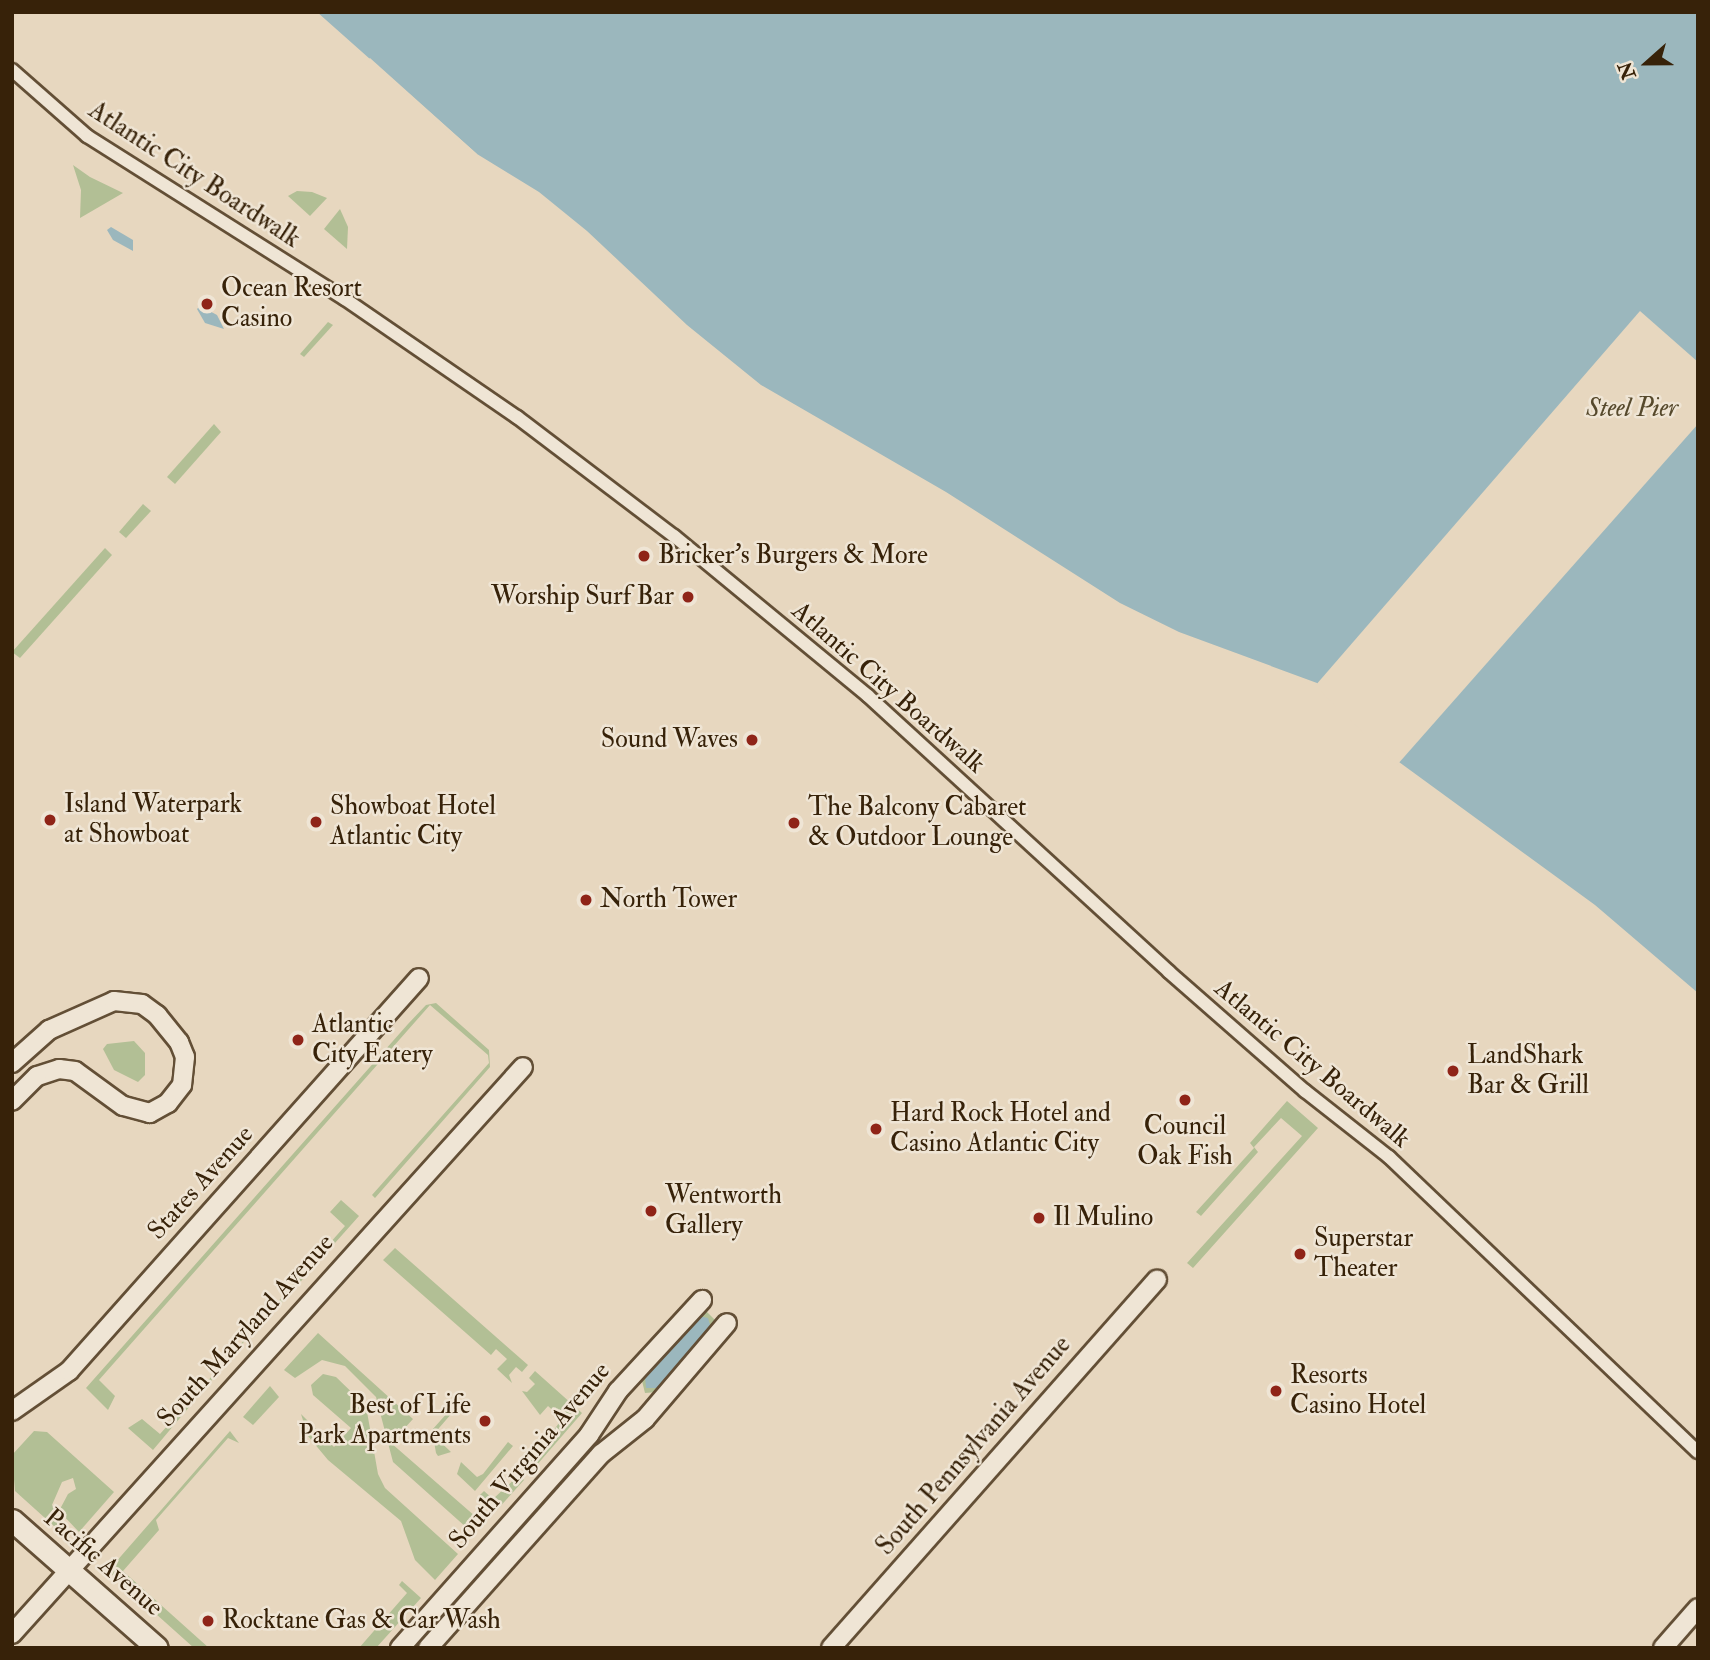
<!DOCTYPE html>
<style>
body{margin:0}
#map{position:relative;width:1710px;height:1660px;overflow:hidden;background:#e7d7bf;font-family:"IM FELL Double Pica",serif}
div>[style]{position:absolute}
.green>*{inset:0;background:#b2bf95}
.water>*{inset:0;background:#9bb7bd}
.pier>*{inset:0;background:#e7d7bf}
.roads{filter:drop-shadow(2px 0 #634f36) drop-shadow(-2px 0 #634f36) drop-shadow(0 2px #634f36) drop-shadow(0 -2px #634f36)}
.pedestrian>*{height:12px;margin:-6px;padding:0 6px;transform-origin:6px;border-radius:6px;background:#efe5d5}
.minor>*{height:18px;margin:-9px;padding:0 9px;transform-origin:9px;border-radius:9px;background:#efe5d5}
.tertiary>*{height:21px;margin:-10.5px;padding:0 10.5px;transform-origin:10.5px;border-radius:10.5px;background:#efe5d5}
.dots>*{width:19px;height:19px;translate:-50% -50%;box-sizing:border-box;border:4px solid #efe5d5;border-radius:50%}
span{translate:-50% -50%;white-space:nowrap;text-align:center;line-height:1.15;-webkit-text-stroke:5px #efe5d5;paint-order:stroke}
.street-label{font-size:26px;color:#372209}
.poi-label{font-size:26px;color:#372209}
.left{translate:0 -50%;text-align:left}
.right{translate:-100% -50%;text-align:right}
.park-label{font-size:26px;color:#56492c;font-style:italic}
.frame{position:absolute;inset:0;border:14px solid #372209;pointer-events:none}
.north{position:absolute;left:1612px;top:28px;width:70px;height:70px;-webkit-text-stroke:5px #efe5d5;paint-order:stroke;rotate:249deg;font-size:19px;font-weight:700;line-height:28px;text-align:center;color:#372209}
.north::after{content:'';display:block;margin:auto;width:24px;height:32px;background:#372209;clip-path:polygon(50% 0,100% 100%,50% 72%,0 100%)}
</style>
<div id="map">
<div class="green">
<i style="clip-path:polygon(73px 165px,90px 177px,123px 193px,80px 218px,81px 190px)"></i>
<i style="clip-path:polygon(297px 191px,312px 192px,327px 198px,310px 216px,288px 196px)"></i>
<i style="clip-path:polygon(340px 209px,348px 227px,347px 249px,324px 229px)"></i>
<i style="clip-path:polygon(328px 322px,333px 325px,304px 357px,300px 354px)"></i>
<i style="clip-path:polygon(214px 424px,221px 432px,175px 484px,167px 477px)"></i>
<i style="clip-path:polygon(143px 504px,151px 511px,126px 538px,119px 532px)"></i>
<i style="clip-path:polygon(105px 548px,112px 555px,20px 658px,12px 652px)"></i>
<i style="clip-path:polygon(436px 1003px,489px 1050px,490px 1067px,375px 1198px,372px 1195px,489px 1063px,488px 1055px,430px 1005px,99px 1380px,115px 1396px,108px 1410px,86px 1388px,408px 1024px,426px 1005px)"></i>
<i style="clip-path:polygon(134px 1041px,145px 1053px,145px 1075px,138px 1082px,114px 1070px,103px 1049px,107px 1044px)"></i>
<i style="clip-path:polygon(1287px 1101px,1318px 1128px,1193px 1268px,1187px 1263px,1302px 1136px,1281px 1118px,1254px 1147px,1258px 1152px,1201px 1216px,1196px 1212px,1254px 1148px,1250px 1143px)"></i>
<i style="clip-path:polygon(341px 1200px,359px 1216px,270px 1316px,267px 1314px,345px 1226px,330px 1212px)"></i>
<i style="clip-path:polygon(395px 1248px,528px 1365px,522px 1372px,516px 1367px,509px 1375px,512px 1383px,497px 1369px,507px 1359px,496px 1349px,491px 1355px,383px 1260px)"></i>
<i style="clip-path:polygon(701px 1306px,719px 1324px,657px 1392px,645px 1393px,641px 1377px)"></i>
<i style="clip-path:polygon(264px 1318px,153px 1450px,128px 1428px,142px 1419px,160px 1434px)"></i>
<i style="clip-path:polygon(318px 1333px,413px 1419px,391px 1443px,476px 1517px,467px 1528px,393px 1462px,376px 1397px,345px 1366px,322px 1360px,295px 1378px,284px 1370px)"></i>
<i style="clip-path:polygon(535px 1371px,582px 1413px,529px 1474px,524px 1470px,562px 1419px,548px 1406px,540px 1415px,522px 1391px,527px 1392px,535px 1384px,529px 1378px)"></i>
<i style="clip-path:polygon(323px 1374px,336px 1377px,366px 1406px,378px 1474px,385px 1488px,458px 1554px,435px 1580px,415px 1560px,401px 1521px,328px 1460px,308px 1436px,301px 1414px,334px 1447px,351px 1428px,313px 1395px,311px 1385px)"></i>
<i style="clip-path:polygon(270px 1386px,279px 1397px,253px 1425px,243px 1417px)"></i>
<i style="clip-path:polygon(449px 1411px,452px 1413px,433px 1435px,451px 1452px,438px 1456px,436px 1453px,432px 1430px)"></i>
<i style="clip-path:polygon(34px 1431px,47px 1432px,114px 1492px,79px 1532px,59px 1511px,68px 1494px,76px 1489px,73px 1478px,62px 1482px,52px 1505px,66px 1527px,65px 1536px,15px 1491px,12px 1455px)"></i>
<i style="clip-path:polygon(230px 1431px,239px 1443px,228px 1438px,156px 1520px,159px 1530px,123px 1571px,209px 1648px,194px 1648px,108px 1571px)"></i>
<i style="clip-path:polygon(508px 1442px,513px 1446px,475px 1491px,457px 1474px,461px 1462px,477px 1477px,483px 1474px)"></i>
<i style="clip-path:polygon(519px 1475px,524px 1480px,497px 1510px,480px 1495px,484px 1491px,493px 1499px)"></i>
<i style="clip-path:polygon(402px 1581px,421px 1598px,376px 1648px,359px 1648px,407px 1593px,399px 1585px)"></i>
</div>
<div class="water">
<i style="clip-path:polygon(317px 12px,1698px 12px,1698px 993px,1595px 905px,1399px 762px,1317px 683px,1179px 632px,1120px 603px,946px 492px,761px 385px,687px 325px,587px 231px,539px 192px,477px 154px)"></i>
<i style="clip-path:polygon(111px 227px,133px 240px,133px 251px,113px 240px,107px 230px)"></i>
<i style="clip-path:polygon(200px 306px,217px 315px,224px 329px,205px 323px,197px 309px)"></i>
<i style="clip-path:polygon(698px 1316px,708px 1318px,711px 1328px,657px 1388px,646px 1388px,645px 1376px)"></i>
</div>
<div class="pier">
<i style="clip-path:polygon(370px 58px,477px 154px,475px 156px,368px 60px)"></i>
<i style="clip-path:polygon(1640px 311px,1698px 362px,1698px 424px,1397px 765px,1315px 686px)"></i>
</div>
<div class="roads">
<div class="pedestrian">
<i style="left:12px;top:70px;width:100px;rotate:41.3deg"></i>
<i style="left:87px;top:136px;width:305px;rotate:32.3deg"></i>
<i style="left:345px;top:299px;width:209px;rotate:34.5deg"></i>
<i style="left:517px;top:417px;width:197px;rotate:37.2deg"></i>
<i style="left:674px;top:536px;width:251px;rotate:39.5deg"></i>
<i style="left:868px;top:696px;width:408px;rotate:42.5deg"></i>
<i style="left:1169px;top:972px;width:181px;rotate:41.2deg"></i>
<i style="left:1305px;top:1091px;width:107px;rotate:38.2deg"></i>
<i style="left:1389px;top:1157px;width:427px;rotate:43.7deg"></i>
</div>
<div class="minor">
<i style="left:12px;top:1063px;width:50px;rotate:-41.7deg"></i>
<i style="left:49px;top:1030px;width:71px;rotate:-24deg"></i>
<i style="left:114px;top:1001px;width:28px;rotate:6deg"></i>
<i style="left:142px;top:1004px;width:19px;rotate:36deg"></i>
<i style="left:157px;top:1015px;width:35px;rotate:51deg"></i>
<i style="left:179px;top:1042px;width:16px;rotate:68deg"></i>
<i style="left:185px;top:1057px;width:28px;rotate:96deg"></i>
<i style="left:182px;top:1085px;width:23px;rotate:128deg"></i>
<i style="left:168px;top:1103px;width:21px;rotate:151deg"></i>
<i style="left:150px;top:1113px;width:28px;rotate:-165deg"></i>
<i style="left:123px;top:1106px;width:59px;rotate:-143.9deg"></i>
<i style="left:75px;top:1071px;width:16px;rotate:-173deg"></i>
<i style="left:59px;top:1069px;width:23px;rotate:162deg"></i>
<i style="left:37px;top:1076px;width:35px;rotate:135deg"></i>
<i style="left:12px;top:1411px;width:70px;rotate:-35.1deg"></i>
<i style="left:69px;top:1371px;width:526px;rotate:-48.31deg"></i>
<i style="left:12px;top:1634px;width:763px;rotate:-47.97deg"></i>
<i style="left:400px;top:1648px;width:285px;rotate:-48.4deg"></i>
<i style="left:589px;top:1435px;width:53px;rotate:-56.6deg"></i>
<i style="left:618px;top:1391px;width:124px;rotate:-47.3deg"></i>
<i style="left:428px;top:1648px;width:260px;rotate:-48.3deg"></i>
<i style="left:601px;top:1454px;width:56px;rotate:-38.5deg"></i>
<i style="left:645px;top:1419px;width:126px;rotate:-49.5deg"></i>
<i style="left:831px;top:1648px;width:492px;rotate:-48.5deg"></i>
<i style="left:1663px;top:1648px;width:53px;rotate:-48.8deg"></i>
</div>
<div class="tertiary">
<i style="left:12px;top:1520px;width:193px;rotate:41.4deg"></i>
</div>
</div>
<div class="dots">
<i style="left:207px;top:304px;background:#8f2418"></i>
<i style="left:644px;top:556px;background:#8f2418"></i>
<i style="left:688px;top:597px;background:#8f2418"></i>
<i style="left:752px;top:740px;background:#8f2418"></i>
<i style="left:50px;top:820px;background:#8f2418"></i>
<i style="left:316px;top:822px;background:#8f2418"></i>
<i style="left:794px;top:823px;background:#8f2418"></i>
<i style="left:586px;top:900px;background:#8f2418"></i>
<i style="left:298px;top:1040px;background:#8f2418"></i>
<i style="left:1453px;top:1071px;background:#8f2418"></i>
<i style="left:1185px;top:1100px;background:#8f2418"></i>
<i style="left:876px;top:1129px;background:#8f2418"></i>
<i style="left:651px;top:1211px;background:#8f2418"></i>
<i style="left:1039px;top:1218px;background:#8f2418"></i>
<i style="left:1300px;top:1254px;background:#8f2418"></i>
<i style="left:1276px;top:1391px;background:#8f2418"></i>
<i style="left:485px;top:1421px;background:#8f2418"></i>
<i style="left:208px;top:1621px;background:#8f2418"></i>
</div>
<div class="street-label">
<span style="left:194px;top:175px;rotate:33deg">Atlantic City Boardwalk</span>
<span style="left:888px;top:688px;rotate:41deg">Atlantic City Boardwalk</span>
<span style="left:1312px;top:1064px;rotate:40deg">Atlantic City Boardwalk</span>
<span style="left:201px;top:1183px;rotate:-48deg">States Avenue</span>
<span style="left:246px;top:1331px;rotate:-48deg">South Maryland Avenue</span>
<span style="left:974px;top:1446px;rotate:-49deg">South Pennsylvania Avenue</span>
<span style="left:530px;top:1456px;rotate:-50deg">South Virginia Avenue</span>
<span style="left:103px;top:1563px;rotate:41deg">Pacific Avenue</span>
</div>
<div class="poi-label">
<span class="left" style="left:221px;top:304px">Ocean Resort<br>Casino</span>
<span class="left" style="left:658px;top:556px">Bricker's Burgers &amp; More</span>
<span class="right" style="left:674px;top:597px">Worship Surf Bar</span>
<span class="right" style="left:738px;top:740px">Sound Waves</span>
<span class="left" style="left:64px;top:820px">Island Waterpark<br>at Showboat</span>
<span class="left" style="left:330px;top:822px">Showboat Hotel<br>Atlantic City</span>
<span class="left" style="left:808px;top:823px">The Balcony Cabaret<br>&amp; Outdoor Lounge</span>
<span class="left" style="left:600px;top:900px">North Tower</span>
<span class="left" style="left:312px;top:1040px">Atlantic<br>City Eatery</span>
<span class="left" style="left:1467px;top:1071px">LandShark<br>Bar &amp; Grill</span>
<span class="left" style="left:890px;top:1129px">Hard Rock Hotel and<br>Casino Atlantic City</span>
<span style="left:1185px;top:1142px">Council<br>Oak Fish</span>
<span class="left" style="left:665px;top:1211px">Wentworth<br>Gallery</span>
<span class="left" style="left:1053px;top:1218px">Il Mulino</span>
<span class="left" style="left:1314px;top:1254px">Superstar<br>Theater</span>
<span class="left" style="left:1290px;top:1391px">Resorts<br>Casino Hotel</span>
<span class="right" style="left:471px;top:1421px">Best of Life<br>Park Apartments</span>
<span class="left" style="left:222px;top:1621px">Rocktane Gas &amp; Car Wash</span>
</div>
<div class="park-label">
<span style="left:1632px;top:409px">Steel Pier</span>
</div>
<div class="frame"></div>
<div class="north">N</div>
</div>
